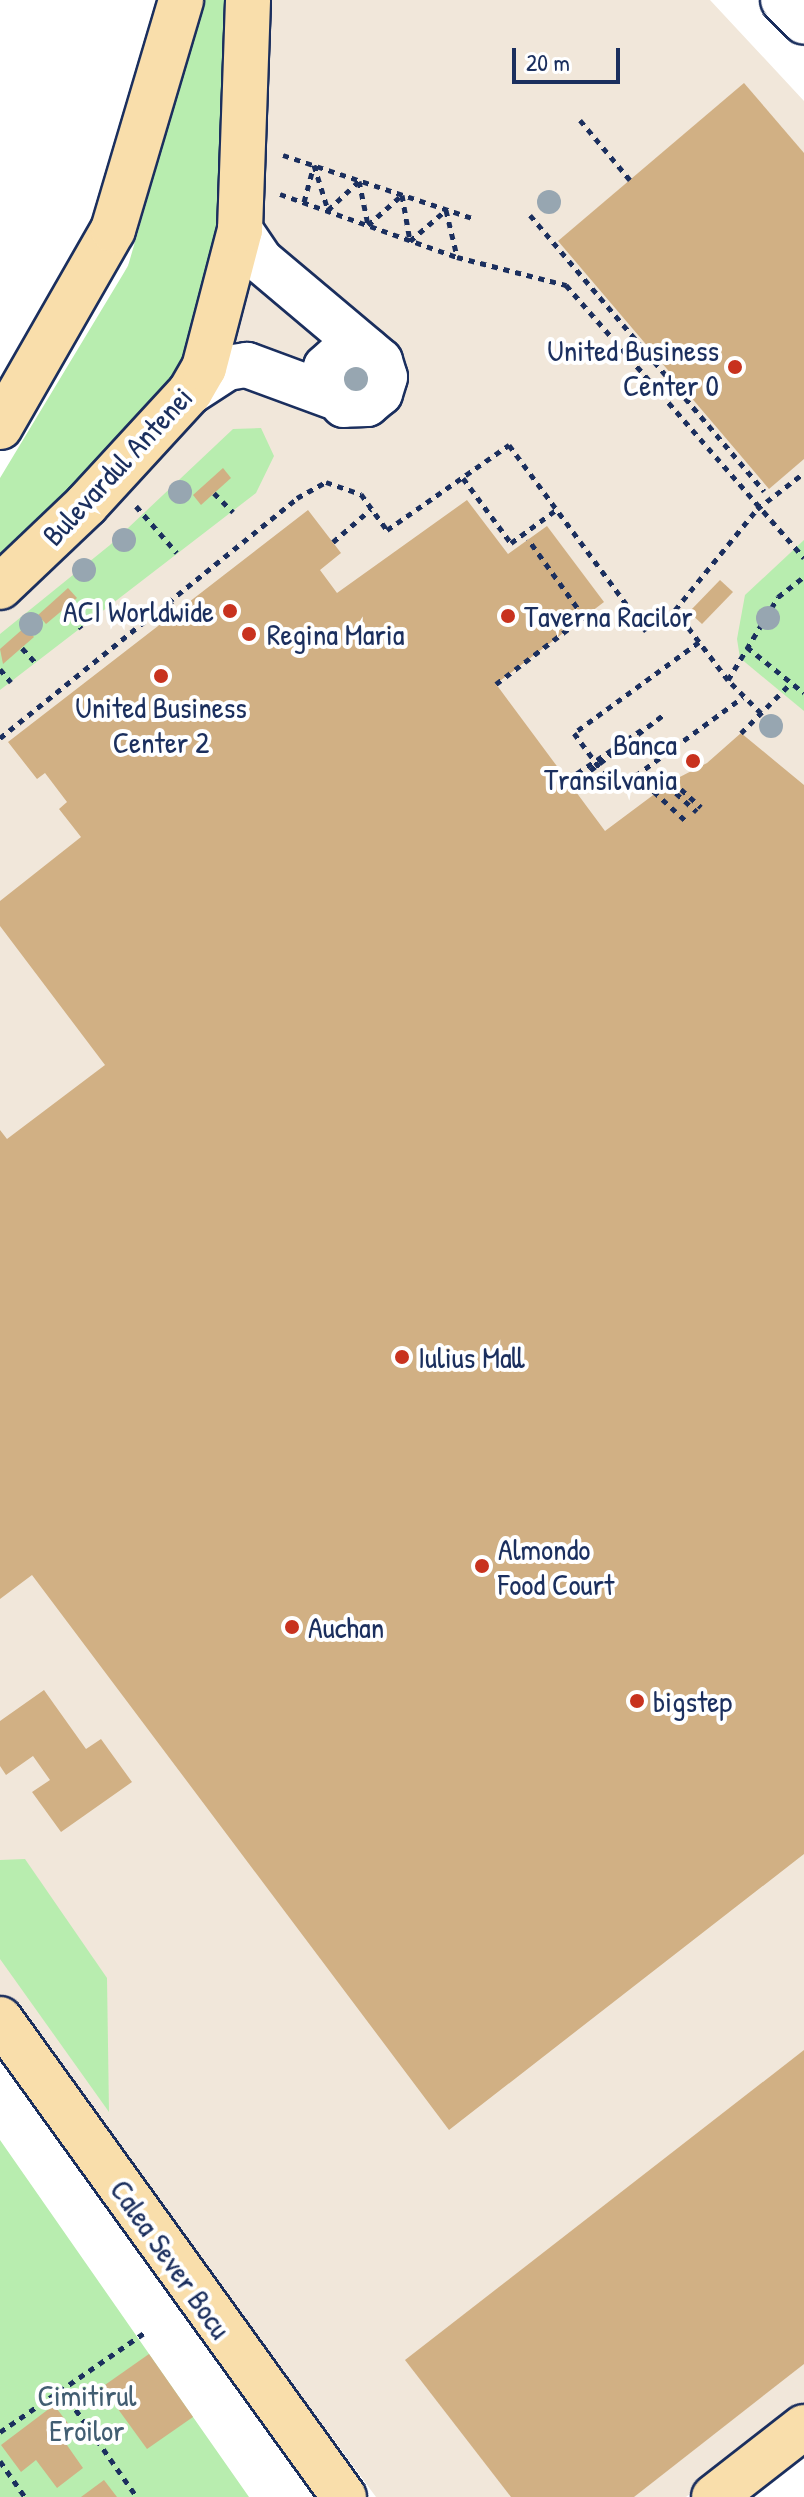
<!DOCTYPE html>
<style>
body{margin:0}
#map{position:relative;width:804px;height:2497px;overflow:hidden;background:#fff;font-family:"Patrick Hand",sans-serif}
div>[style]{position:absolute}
.built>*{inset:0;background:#f1e7da}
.green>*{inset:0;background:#b8edaf}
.building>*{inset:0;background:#d1b084}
.path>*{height:5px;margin-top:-2.5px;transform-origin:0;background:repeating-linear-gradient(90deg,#1b2f5e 0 6px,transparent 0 12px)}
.roads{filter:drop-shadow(2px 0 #1b2f5e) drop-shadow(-2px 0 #1b2f5e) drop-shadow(0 2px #1b2f5e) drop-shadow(0 -2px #1b2f5e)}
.minor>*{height:44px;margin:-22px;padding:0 22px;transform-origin:22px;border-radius:22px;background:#fff}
.major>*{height:44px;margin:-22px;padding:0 22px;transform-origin:22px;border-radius:22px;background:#f9deab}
.trees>*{width:24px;height:24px;margin:-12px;border-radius:50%;background:#97a6b1}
.dots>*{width:22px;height:22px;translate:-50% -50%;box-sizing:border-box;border:4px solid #fff;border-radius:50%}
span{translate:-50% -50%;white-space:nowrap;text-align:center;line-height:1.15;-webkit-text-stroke:8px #fff;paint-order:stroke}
.poi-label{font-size:30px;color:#1b2f5e}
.right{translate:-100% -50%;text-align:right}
.left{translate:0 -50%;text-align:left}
.street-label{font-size:30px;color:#1b2f5e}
.park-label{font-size:30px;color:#425e72}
.scale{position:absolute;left:512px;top:48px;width:108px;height:36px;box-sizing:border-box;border:4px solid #1b2f5e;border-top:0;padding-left:10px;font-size:24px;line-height:28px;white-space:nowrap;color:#1b2f5e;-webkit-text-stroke:6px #fff;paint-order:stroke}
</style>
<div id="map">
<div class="built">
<i style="clip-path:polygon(224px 0,710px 0,804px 101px,804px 2410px,686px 2497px,376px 2497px,308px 2405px,280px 2411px,0 2022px,0 482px,77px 365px,162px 199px)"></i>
</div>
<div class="green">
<i style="clip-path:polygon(205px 0,228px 0,221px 109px,226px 223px,188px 357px,137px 422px,0 567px,0 478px,128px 266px)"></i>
<i style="clip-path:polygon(261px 428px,274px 456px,256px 493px,0 690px,0 634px,110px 545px,233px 429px)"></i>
<i style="clip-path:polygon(804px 540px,804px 711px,740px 658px,737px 639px,745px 595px)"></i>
<i style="clip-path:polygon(25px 1859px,107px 1978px,109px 2112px,0 1959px,0 1860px)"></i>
<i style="clip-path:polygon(0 2140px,193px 2417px,249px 2497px,0 2497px)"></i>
</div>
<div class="building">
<i style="clip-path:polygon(744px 83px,804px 153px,804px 459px,769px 489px,558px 241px)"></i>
<i style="clip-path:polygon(223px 468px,231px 478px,201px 505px,193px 495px)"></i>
<i style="clip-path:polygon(467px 500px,508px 554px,547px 526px,604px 602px,496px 684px,605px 831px,672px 781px,707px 763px,741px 733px,804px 785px,804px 1854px,449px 2130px,32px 1575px,0 1599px,0 1130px,7px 1139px,105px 1065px,0 926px,0 901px,81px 837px,59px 809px,67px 802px,45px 773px,37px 779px,8px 742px,308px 510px,341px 553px,320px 570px,337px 593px)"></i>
<i style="clip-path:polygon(720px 580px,733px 592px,702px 624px,689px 612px)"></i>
<i style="clip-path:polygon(68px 588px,77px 598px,46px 624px,38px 615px)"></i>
<i style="clip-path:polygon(25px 627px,34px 637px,3px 664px,0 649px)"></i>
<i style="clip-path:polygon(44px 1690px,86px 1749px,101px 1739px,132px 1782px,61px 1832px,32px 1792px,50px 1780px,33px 1756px,6px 1775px,0 1766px,0 1721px)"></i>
<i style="clip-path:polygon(804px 2050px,804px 2364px,634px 2497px,511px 2497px,405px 2360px)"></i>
<i style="clip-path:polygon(149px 2354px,193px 2417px,147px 2449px,102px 2387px)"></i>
<i style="clip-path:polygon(54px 2405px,73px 2430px,62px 2438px,83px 2468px,57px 2488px,36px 2460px,21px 2472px,1px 2445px)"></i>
<i style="clip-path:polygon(104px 2480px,117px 2497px,81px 2497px)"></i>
</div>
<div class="path">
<i style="left:580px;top:120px;width:78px;rotate:50.2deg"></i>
<i style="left:283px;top:155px;width:199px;rotate:18.4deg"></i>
<i style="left:280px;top:194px;width:188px;rotate:19.6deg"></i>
<i style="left:457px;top:257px;width:113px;rotate:14.4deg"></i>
<i style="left:566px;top:285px;width:362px;rotate:48.9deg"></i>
<i style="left:304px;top:202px;width:38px;rotate:-75deg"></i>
<i style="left:314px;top:165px;width:47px;rotate:72.7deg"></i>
<i style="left:328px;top:210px;width:42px;rotate:-43.1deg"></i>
<i style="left:359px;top:181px;width:45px;rotate:78.4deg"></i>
<i style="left:368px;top:225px;width:45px;rotate:-41.4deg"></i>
<i style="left:402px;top:195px;width:47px;rotate:80.1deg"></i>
<i style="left:410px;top:241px;width:48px;rotate:-40.7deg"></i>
<i style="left:446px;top:210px;width:47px;rotate:76.6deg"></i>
<i style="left:530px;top:215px;width:362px;rotate:49.7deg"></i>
<i style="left:463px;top:478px;width:81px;rotate:53.6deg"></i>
<i style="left:511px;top:543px;width:56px;rotate:-36.3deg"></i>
<i style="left:214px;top:493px;width:27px;rotate:45deg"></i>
<i style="left:136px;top:506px;width:62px;rotate:48.9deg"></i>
<i style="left:333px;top:542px;width:50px;rotate:-41deg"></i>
<i style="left:168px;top:600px;width:14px;rotate:51deg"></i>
<i style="left:65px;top:608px;width:26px;rotate:51deg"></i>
<i style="left:699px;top:642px;width:155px;rotate:143.9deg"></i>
<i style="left:574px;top:733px;width:71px;rotate:53.6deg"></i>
<i style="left:616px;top:790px;width:157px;rotate:-36.2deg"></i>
<i style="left:747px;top:647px;width:73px;rotate:38.9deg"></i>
<i style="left:22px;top:648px;width:21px;rotate:47deg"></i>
<i style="left:0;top:669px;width:17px;rotate:50deg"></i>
<i style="left:728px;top:680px;width:97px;rotate:-58.9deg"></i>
<i style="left:778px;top:597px;width:33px;rotate:-38deg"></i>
<i style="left:496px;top:684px;width:111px;rotate:-37.3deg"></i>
<i style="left:584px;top:617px;width:96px;rotate:-125.7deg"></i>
<i style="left:761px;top:713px;width:47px;rotate:-135deg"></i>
<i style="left:728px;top:680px;width:88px;rotate:-127.1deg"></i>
<i style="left:675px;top:610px;width:130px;rotate:-50.9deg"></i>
<i style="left:757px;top:509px;width:59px;rotate:-37.5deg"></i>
<i style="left:741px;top:733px;width:71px;rotate:-45deg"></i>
<i style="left:0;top:738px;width:382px;rotate:-38.9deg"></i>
<i style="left:297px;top:498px;width:33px;rotate:-29deg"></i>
<i style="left:326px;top:482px;width:37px;rotate:19deg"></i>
<i style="left:361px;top:494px;width:44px;rotate:54.2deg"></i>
<i style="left:387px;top:530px;width:149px;rotate:-34.9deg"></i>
<i style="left:509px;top:445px;width:231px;rotate:53.6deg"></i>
<i style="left:636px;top:775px;width:71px;rotate:42.7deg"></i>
<i style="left:567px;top:780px;width:92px;rotate:-33.9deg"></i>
<i style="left:672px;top:781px;width:39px;rotate:42deg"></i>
<i style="left:571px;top:785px;width:119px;rotate:-37.2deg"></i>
<i style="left:667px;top:785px;width:40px;rotate:42deg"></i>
<i style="left:62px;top:2390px;width:131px;rotate:55deg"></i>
<i style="left:0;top:2432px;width:175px;rotate:-34.5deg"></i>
<i style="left:0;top:2461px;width:44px;rotate:55.2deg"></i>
</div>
<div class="roads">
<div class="minor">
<i style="left:783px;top:0;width:30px;rotate:46deg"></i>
<i style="left:240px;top:230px;width:36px;rotate:56deg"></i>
<i style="left:260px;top:260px;width:157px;rotate:40.1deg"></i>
<i style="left:380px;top:361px;width:17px;rotate:73deg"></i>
<i style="left:385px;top:377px;width:17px;rotate:107deg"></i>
<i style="left:380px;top:393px;width:17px;rotate:140deg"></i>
<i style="left:367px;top:404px;width:23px;rotate:178deg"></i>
<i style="left:344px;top:405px;width:25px;rotate:-133deg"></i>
<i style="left:327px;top:387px;width:20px;rotate:-93deg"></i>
<i style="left:326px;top:367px;width:28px;rotate:-42deg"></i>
<i style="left:347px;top:348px;width:20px;rotate:6deg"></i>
<i style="left:190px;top:392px;width:44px;rotate:-33deg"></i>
<i style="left:227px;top:368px;width:20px;rotate:-9deg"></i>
<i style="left:247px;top:365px;width:90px;rotate:20.3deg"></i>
</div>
<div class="major">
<i style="left:0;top:427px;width:227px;rotate:-60.2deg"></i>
<i style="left:113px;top:230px;width:240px;rotate:-73.5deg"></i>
<i style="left:0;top:587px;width:119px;rotate:-43.6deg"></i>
<i style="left:86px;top:505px;width:154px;rotate:-47.4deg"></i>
<i style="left:190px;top:392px;width:28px;rotate:-60deg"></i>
<i style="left:204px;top:368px;width:143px;rotate:-75.4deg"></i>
<i style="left:240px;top:230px;width:230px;rotate:-88deg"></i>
<i style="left:0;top:2019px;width:589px;rotate:54.26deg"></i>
<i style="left:714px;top:2497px;width:114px;rotate:-37.9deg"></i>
</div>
</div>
<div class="trees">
<i style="left:549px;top:202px"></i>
<i style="left:356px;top:379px"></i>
<i style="left:180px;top:492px"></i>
<i style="left:124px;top:540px"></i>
<i style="left:84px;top:570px"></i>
<i style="left:768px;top:618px"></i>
<i style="left:31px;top:624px"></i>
<i style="left:771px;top:726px"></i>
</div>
<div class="dots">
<i style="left:735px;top:367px;background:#c8321e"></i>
<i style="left:230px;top:611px;background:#c8321e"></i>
<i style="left:508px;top:616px;background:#c8321e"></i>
<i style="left:249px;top:634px;background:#c8321e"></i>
<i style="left:161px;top:676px;background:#c8321e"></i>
<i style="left:693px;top:761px;background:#c8321e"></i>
<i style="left:402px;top:1357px;background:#c8321e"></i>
<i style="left:482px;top:1566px;background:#c8321e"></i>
<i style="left:292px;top:1627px;background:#c8321e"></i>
<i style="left:637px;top:1701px;background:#c8321e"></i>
</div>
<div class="poi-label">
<span class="right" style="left:719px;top:367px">United Business<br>Center 0</span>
<span class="right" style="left:214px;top:611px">ACI Worldwide</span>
<span class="left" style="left:524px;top:616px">Taverna Racilor</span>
<span class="left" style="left:267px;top:634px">Regina Maria</span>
<span style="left:161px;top:724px">United Business<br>Center 2</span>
<span class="right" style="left:677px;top:761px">Banca<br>Transilvania</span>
<span class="left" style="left:418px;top:1357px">Iulius Mall</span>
<span class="left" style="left:498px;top:1566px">Almondo<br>Food Court</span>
<span class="left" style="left:308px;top:1627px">Auchan</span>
<span class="left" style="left:653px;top:1701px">bigstep</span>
</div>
<div class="street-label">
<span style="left:117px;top:466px;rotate:-47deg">Bulevardul Antenei</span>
<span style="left:171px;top:2259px;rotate:55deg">Calea Sever Bocu</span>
</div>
<div class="park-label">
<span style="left:87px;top:2412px">Cimitirul<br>Eroilor</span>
</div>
<div class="scale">20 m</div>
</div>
